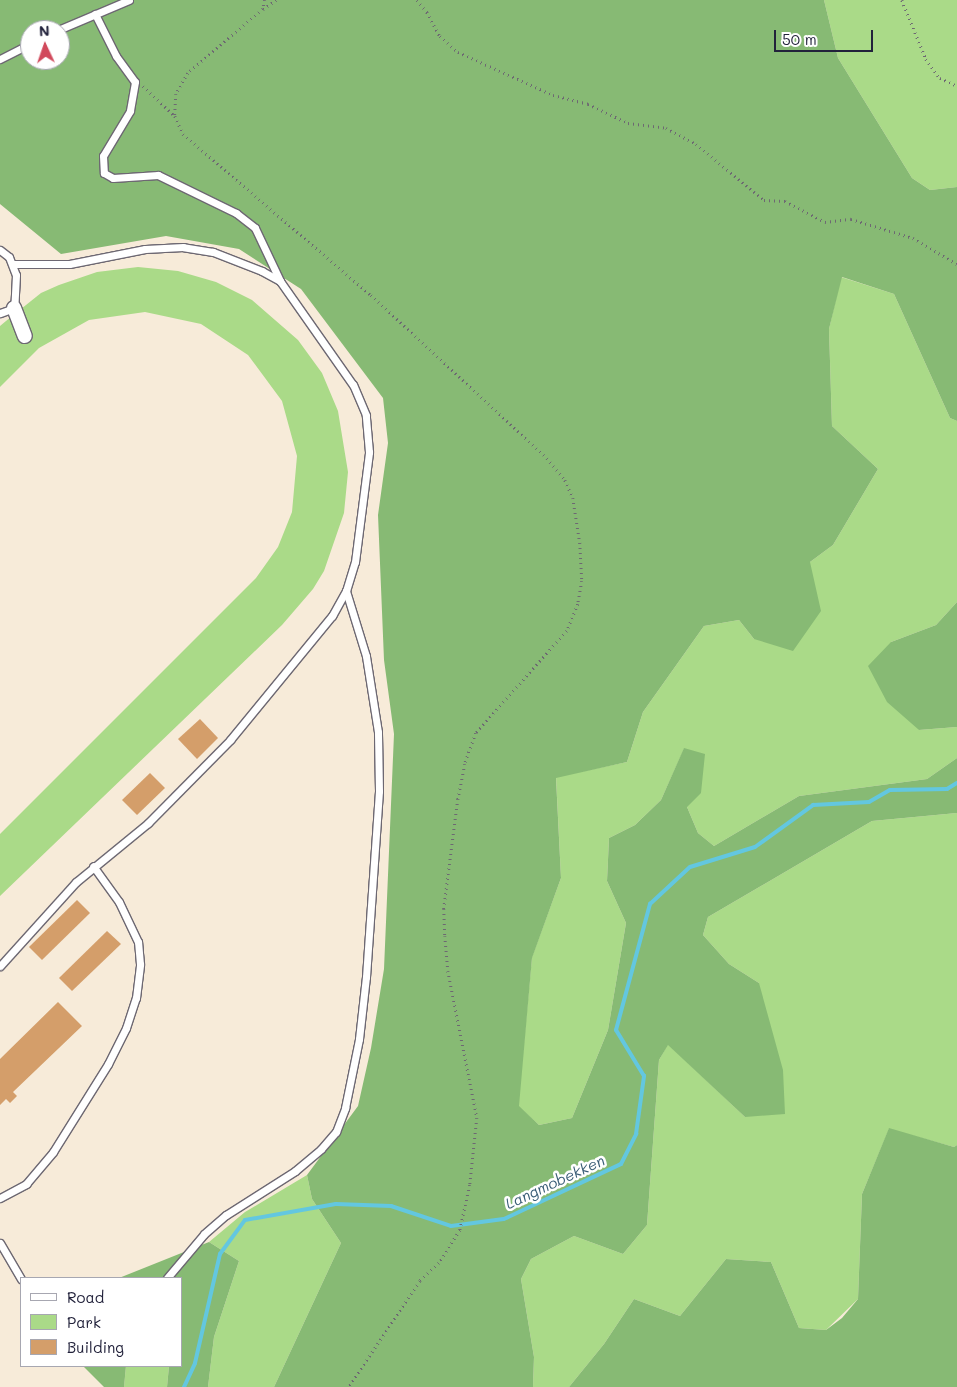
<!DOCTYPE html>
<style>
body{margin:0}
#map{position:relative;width:957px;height:1387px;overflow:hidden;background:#f7ebd9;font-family:Mali,sans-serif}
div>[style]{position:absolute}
.green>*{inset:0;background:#aada88}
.forest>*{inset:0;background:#87ba74}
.stream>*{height:4px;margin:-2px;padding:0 2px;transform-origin:2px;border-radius:2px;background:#63c7e0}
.building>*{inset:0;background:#d49e6a}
.path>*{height:2.5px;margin-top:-1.25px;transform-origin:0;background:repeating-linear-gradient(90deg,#6d6872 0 1px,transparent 0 5px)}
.roads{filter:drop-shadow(1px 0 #6d6872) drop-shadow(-1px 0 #6d6872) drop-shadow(0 1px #6d6872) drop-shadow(0 -1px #6d6872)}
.lane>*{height:7px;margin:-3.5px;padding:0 3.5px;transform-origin:3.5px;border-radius:3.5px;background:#fff}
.street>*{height:14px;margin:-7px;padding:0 7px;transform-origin:7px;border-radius:7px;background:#fff}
span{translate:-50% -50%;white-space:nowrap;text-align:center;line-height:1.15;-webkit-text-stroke:5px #fff;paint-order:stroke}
.water-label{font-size:15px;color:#395c75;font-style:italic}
.legend{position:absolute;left:20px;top:1277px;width:162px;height:90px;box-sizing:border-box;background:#fff;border:1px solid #a7a7b1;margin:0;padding:6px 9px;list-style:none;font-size:15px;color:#22223b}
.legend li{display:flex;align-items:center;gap:10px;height:25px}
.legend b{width:25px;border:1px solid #a7a7b1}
.north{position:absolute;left:20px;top:20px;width:50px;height:50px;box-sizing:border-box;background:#fff;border:1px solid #a7a7b1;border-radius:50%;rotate:357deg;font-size:14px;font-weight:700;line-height:20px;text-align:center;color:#22223b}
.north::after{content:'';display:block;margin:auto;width:18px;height:22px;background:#d1495b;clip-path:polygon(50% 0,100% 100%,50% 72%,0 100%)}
.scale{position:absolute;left:774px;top:30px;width:99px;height:22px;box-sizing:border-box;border:2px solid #22223b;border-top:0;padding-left:6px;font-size:15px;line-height:18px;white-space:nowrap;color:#22223b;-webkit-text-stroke:4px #fff;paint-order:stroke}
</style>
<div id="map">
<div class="green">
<i style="clip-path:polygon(824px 0,957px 0,957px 187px,930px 190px,912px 178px,838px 58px)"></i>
<i style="clip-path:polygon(138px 267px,178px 271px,216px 282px,252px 300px,298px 340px,322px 373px,338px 411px,348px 472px,344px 513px,324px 571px,313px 589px,282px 625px,0 896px,0 834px,256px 578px,278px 547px,292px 512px,297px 456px,282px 401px,248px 355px,201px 324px,145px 312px,89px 320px,39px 348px,0 387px,0 326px,6px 321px,41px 293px,59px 285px,97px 272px)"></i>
<i style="clip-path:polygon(841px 277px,894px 294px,950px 418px,957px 421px,957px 602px,936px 625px,891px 642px,919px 730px,957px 727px,957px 758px,927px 779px,799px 796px,714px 846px,698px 833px,687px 807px,684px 749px,661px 800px,635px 825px,609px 838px,607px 881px,626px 923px,608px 1030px,572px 1118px,539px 1125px,518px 1106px,532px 957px,561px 878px,556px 777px,627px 762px,643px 712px,704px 626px,739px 620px,754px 639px,810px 562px,833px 545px,878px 469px,832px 426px,829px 329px)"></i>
<i style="clip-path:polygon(957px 813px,957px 1145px,954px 1147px,889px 1129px,862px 1194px,858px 1299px,826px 1330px,799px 1328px,771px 1262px,726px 1259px,680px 1316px,634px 1299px,604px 1344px,569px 1387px,533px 1387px,534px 1357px,521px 1279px,531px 1259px,574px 1236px,623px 1254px,647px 1225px,659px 1060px,668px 1044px,745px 1117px,759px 983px,729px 964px,703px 935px,708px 917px,872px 821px)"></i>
<i style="clip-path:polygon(307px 1175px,312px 1199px,341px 1243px,274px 1387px,208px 1387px,214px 1337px,239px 1261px,209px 1242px,245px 1212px)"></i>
<i style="clip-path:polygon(126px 1366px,169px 1366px,167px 1387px,124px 1387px)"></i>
</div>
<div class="forest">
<i style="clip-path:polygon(evenodd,0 0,824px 0,838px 58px,912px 178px,930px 190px,957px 187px,957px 421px,950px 418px,894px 294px,842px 277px,829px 329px,832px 426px,878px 469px,833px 545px,810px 562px,821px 611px,793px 651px,754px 639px,739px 620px,704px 626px,643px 712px,627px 762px,556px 778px,561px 878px,532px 958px,519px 1106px,539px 1125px,572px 1118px,608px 1030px,626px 923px,607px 881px,609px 838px,635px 825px,661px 800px,684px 748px,705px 754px,701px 793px,687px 807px,698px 833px,714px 846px,799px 796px,927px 779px,957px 758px,957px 813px,872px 821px,708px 917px,703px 935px,729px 964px,759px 983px,783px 1070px,785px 1114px,745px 1117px,668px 1045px,659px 1060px,647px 1225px,623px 1254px,574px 1236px,531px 1259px,521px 1279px,534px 1357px,533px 1387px,274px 1387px,341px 1243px,312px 1199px,307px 1175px,358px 1106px,371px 1048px,384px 969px,394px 734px,384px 660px,378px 515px,388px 443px,383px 398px,301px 289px,239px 249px,166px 236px,61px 254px,0 204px,0 0,30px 30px,60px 30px,60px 60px,30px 60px,30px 30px)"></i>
<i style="clip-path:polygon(957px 602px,957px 727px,919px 730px,887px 702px,868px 666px,891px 642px,936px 625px)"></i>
<i style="clip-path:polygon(889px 1128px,954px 1147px,957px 1145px,957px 1387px,569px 1387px,604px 1344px,634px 1299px,680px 1316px,726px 1259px,771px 1262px,799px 1328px,826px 1330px,842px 1318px,858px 1299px,862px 1194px)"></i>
<i style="clip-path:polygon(209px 1242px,239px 1261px,214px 1337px,208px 1387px,167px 1387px,169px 1366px,181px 1366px,181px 1278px,119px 1278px)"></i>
<i style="clip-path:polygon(83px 1366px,126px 1366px,124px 1387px,104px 1387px)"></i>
</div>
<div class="stream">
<i style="left:184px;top:1387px;width:26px;rotate:-65deg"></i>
<i style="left:195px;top:1363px;width:112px;rotate:-77.1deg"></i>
<i style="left:220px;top:1254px;width:42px;rotate:-53.7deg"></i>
<i style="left:245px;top:1220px;width:92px;rotate:-10deg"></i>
<i style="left:336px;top:1204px;width:55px;rotate:2.1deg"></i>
<i style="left:391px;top:1206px;width:63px;rotate:18.4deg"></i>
<i style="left:451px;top:1226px;width:53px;rotate:-7.5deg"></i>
<i style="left:504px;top:1219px;width:129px;rotate:-25.2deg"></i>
<i style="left:621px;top:1164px;width:34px;rotate:-63deg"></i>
<i style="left:636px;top:1134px;width:59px;rotate:-82.1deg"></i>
<i style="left:644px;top:1076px;width:54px;rotate:-121.3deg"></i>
<i style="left:616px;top:1030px;width:131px;rotate:-74.9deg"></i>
<i style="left:650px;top:904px;width:54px;rotate:-42.8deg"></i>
<i style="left:690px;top:867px;width:68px;rotate:-17.1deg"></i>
<i style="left:755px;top:847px;width:72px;rotate:-35.9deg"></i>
<i style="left:813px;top:805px;width:56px;rotate:-3.1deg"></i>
<i style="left:869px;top:802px;width:24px;rotate:-30deg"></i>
<i style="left:890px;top:790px;width:57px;rotate:-1deg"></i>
<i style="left:947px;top:789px;width:12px;rotate:-31deg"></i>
</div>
<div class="building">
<i style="clip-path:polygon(200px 719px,218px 738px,197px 759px,178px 739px)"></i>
<i style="clip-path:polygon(150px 773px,165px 788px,137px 815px,122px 800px)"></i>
<i style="clip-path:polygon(77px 900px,90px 913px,42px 960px,29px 947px)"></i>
<i style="clip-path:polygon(107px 931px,121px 944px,72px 991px,59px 978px)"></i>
<i style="clip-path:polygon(58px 1002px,82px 1026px,13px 1092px,17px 1096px,10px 1103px,6px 1099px,0 1105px,0 1059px)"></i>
</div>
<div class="path">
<i style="left:265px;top:0;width:9px;rotate:103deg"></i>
<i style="left:263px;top:9px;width:99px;rotate:139.5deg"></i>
<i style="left:188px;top:73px;width:24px;rotate:120deg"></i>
<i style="left:176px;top:94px;width:22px;rotate:93deg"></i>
<i style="left:175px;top:116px;width:20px;rotate:66deg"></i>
<i style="left:183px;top:134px;width:248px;rotate:40.6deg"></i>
<i style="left:371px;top:295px;width:240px;rotate:42.8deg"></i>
<i style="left:547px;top:458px;width:28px;rotate:51deg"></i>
<i style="left:565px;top:480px;width:20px;rotate:66deg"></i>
<i style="left:573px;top:498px;width:46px;rotate:81.2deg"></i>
<i style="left:580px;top:543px;width:38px;rotate:87deg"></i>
<i style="left:582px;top:581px;width:23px;rotate:100deg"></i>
<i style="left:578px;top:604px;width:29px;rotate:112deg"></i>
<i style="left:567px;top:631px;width:137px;rotate:131.7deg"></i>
<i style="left:476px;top:733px;width:33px;rotate:110deg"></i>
<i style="left:465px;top:764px;width:36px;rotate:101deg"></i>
<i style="left:458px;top:799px;width:111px;rotate:97.3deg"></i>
<i style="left:444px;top:909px;width:27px;rotate:88deg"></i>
<i style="left:445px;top:936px;width:35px;rotate:85deg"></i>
<i style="left:448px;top:971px;width:150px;rotate:78.8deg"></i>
<i style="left:477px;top:1118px;width:67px;rotate:96deg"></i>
<i style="left:470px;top:1185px;width:46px;rotate:102.5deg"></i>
<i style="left:460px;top:1230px;width:39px;rotate:122deg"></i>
<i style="left:439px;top:1263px;width:26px;rotate:137deg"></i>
<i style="left:420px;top:1281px;width:128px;rotate:123.8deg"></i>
<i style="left:417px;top:0;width:16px;rotate:50deg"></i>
<i style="left:427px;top:12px;width:27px;rotate:62deg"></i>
<i style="left:440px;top:36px;width:24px;rotate:42deg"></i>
<i style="left:458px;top:52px;width:104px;rotate:24.4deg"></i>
<i style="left:553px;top:95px;width:36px;rotate:14deg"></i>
<i style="left:588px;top:104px;width:44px;rotate:25.4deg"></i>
<i style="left:628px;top:123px;width:38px;rotate:7deg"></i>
<i style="left:666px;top:128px;width:34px;rotate:28deg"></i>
<i style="left:696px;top:144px;width:88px;rotate:39.5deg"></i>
<i style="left:764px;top:200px;width:21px;rotate:3deg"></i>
<i style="left:785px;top:201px;width:45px;rotate:27.7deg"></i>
<i style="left:825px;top:222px;width:26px;rotate:-7deg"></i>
<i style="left:851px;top:219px;width:65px;rotate:17deg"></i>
<i style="left:913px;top:238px;width:51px;rotate:30.6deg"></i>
<i style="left:902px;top:0;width:64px;rotate:67.9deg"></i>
<i style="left:926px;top:59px;width:24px;rotate:54deg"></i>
<i style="left:940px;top:78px;width:19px;rotate:25deg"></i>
<i style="left:263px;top:9px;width:16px;rotate:-35deg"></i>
<i style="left:143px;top:86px;width:44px;rotate:43.2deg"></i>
</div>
<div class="roads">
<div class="lane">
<i style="left:95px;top:14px;width:47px;rotate:63.4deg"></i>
<i style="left:116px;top:56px;width:32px;rotate:54deg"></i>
<i style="left:135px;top:82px;width:29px;rotate:100deg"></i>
<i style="left:130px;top:111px;width:52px;rotate:121deg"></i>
<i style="left:103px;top:156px;width:17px;rotate:87deg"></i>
<i style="left:104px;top:173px;width:10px;rotate:29deg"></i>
<i style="left:113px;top:178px;width:45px;rotate:-3.8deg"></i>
<i style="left:158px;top:175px;width:87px;rotate:26deg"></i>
<i style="left:236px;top:213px;width:24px;rotate:38deg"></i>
<i style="left:255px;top:228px;width:59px;rotate:64.7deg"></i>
<i style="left:58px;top:30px;width:77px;rotate:-22.9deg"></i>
<i style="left:0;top:59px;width:34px;rotate:-27deg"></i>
<i style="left:0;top:250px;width:11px;rotate:38deg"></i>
<i style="left:9px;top:257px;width:19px;rotate:69deg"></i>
<i style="left:16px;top:275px;width:33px;rotate:93deg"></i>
<i style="left:14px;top:308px;width:15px;rotate:160deg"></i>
<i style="left:0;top:966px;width:113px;rotate:-47.9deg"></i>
<i style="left:76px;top:882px;width:93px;rotate:-39.3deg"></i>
<i style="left:148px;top:823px;width:117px;rotate:-45.3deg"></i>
<i style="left:230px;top:740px;width:161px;rotate:-50.6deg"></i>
<i style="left:332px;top:616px;width:29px;rotate:-61deg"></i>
<i style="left:346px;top:591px;width:30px;rotate:-73deg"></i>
<i style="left:355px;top:562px;width:111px;rotate:-82.7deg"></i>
<i style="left:369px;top:452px;width:37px;rotate:-95deg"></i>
<i style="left:366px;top:415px;width:33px;rotate:-113deg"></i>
<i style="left:353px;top:385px;width:127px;rotate:-125.1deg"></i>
<i style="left:280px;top:281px;width:21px;rotate:-151deg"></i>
<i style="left:262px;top:271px;width:53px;rotate:-158.8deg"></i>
<i style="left:213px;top:252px;width:30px;rotate:-171deg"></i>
<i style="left:183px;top:247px;width:38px;rotate:177deg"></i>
<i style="left:145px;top:249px;width:77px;rotate:168.8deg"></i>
<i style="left:69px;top:264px;width:56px;rotate:180deg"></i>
<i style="left:0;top:1198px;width:30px;rotate:-28deg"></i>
<i style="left:26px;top:1184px;width:42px;rotate:-49.8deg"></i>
<i style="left:53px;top:1152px;width:104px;rotate:-58deg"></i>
<i style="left:108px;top:1064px;width:40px;rotate:-63.4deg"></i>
<i style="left:126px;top:1028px;width:32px;rotate:-72deg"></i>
<i style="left:136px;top:998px;width:34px;rotate:-83deg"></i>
<i style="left:140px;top:964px;width:22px;rotate:-95deg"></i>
<i style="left:138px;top:942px;width:44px;rotate:-115.4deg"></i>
<i style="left:119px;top:902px;width:44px;rotate:-125.8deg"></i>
<i style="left:0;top:1243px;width:42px;rotate:59.7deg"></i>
<i style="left:167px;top:1278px;width:57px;rotate:-49.9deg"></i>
<i style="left:204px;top:1234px;width:29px;rotate:-41deg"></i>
<i style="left:226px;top:1215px;width:82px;rotate:-32.5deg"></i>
<i style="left:295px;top:1171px;width:34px;rotate:-40deg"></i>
<i style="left:321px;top:1149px;width:23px;rotate:-49deg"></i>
<i style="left:336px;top:1132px;width:26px;rotate:-69deg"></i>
<i style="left:345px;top:1108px;width:70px;rotate:-78.5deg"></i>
<i style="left:359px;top:1039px;width:62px;rotate:-83.6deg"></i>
<i style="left:366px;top:977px;width:186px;rotate:-86deg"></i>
<i style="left:379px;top:791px;width:59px;rotate:-91deg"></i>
<i style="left:378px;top:732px;width:77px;rotate:-99deg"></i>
<i style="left:366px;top:656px;width:68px;rotate:-107.1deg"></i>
</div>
<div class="street">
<i style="left:14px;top:308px;width:30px;rotate:69deg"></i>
</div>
</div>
<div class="water-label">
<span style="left:555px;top:1182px;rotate:-25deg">Langmobekken</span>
</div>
<ul class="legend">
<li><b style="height:6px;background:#fff"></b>Road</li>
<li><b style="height:14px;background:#aada88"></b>Park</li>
<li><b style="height:14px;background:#d49e6a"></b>Building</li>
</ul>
<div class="north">N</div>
<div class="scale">50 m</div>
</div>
